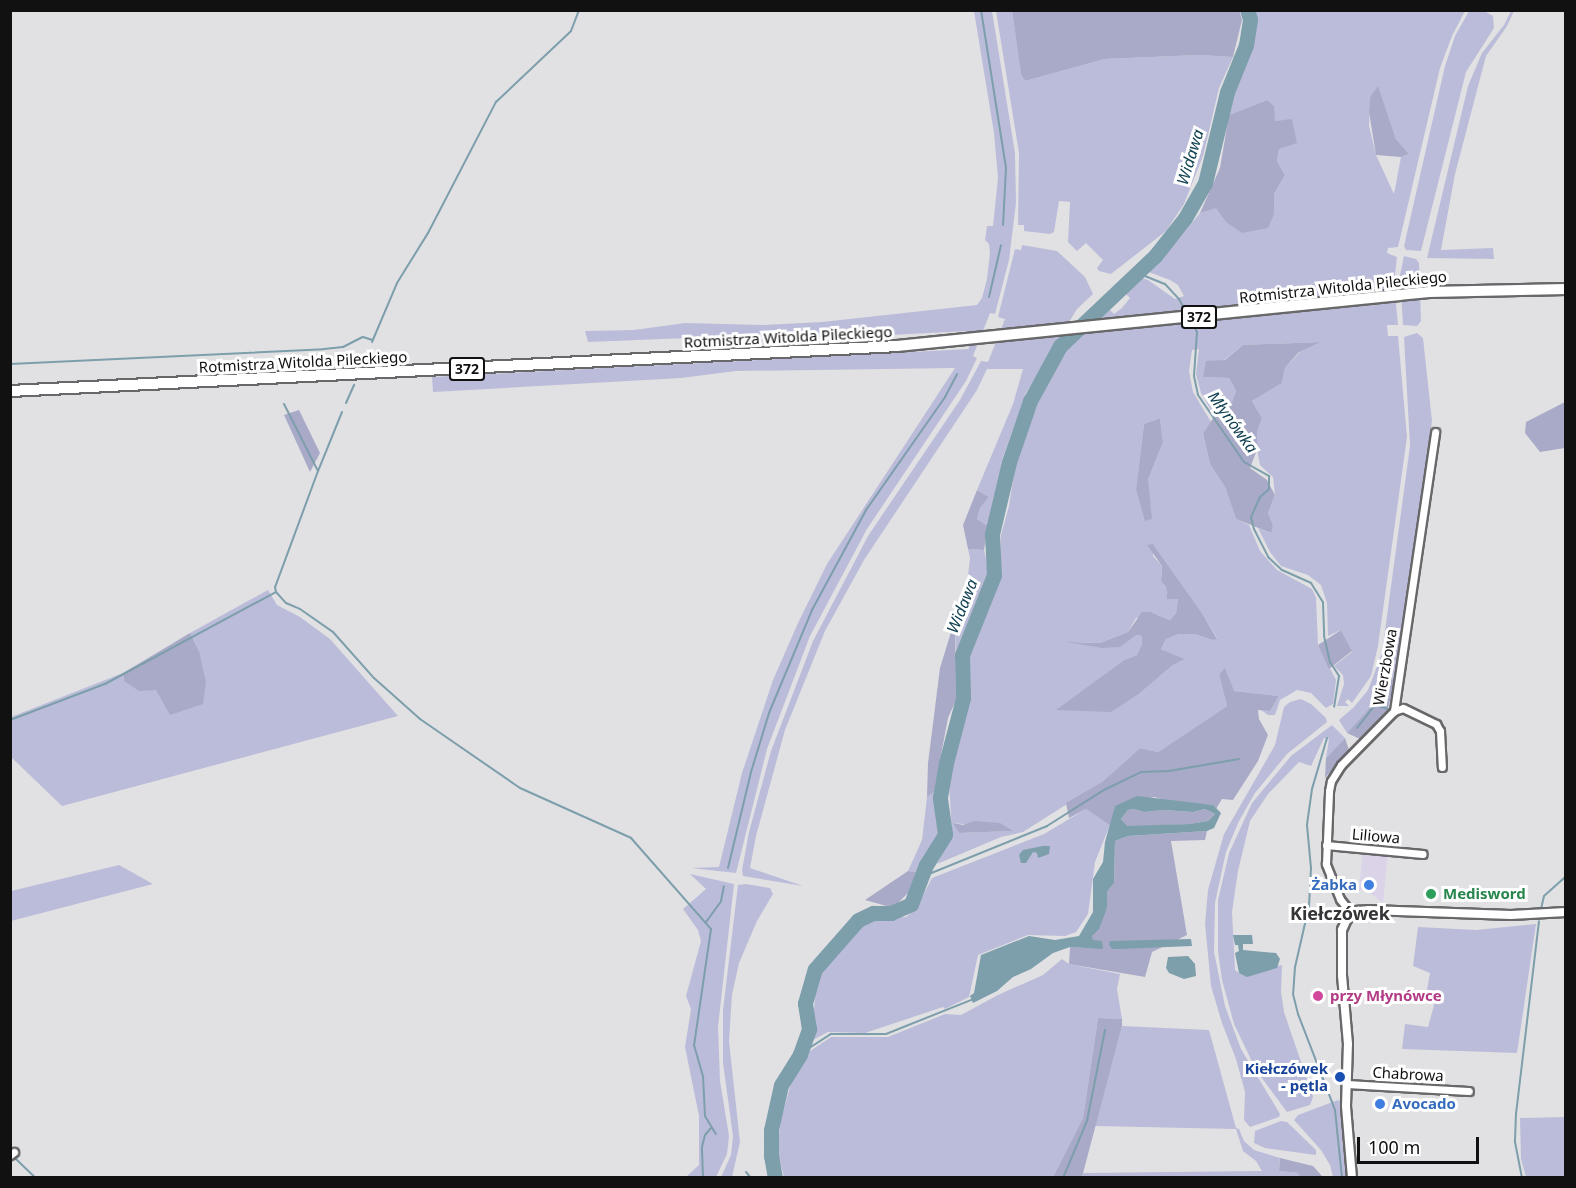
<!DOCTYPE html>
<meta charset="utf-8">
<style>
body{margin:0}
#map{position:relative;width:1576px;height:1188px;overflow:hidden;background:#e1e1e4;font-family:"Noto Sans",sans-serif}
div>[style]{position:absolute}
.commercial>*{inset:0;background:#dbd4e9}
.green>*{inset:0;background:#bbbcd9}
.forest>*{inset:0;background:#a9aac7}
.water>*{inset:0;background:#7d9eab}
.stream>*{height:2px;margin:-1px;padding:0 1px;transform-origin:1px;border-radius:1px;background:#7d9eab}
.river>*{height:15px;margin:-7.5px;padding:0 7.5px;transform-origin:7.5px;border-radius:7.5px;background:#7d9eab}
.roads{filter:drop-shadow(2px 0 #68686a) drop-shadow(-2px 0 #68686a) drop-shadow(0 2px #68686a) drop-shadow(0 -2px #68686a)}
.minor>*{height:7px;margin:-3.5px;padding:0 3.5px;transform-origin:3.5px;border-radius:3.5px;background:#fff}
.tertiary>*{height:8px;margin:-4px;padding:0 4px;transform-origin:4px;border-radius:4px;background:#fff}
.primary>*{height:10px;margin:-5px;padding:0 5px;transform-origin:5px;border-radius:5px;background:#fff}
.dots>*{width:16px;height:16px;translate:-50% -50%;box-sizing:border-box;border:3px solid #fff;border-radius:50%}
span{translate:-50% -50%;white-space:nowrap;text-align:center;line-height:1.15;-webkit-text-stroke:6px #fff;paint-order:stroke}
.shield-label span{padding:2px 4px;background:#fff;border:2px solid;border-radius:4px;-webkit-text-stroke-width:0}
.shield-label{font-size:14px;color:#111112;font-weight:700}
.street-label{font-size:15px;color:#111112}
.shop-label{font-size:15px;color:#366cbe;font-weight:700}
.right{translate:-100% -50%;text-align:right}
.left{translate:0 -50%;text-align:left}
.leisure-label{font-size:15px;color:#27864d;font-weight:700}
.hotel-label{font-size:15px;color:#b23c85;font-weight:700}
.transit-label{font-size:15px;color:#164399;font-weight:700}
.water-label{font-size:16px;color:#124252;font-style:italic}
.quarter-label{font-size:18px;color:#353538;font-weight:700}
.frame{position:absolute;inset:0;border:12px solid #111112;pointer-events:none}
.scale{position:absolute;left:1357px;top:1137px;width:122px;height:27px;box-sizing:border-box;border:3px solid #111112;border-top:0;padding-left:8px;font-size:18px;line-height:21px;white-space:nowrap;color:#111112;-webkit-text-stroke:4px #fff;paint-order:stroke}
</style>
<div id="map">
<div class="commercial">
<i style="clip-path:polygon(1363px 851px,1388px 854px,1383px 903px,1366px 890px,1359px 890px)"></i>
</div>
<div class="green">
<i style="clip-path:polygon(974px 11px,992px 11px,1015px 153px,1016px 203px,1009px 260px,995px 314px,990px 313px,973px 356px,977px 358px,966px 381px,867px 529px,810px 636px,767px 749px,736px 873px,691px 868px,719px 867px,742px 773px,773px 680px,798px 623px,827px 564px,955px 368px,736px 371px,681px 378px,433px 392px,432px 377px,969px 349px,967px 331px,756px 342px,688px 338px,588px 342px,585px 331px,634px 330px,685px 323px,763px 325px,822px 322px,977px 305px,982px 298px,987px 279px,990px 253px,989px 244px,985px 240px,987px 226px,993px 226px,998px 178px,994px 133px)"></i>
<i style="clip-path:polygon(996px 11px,1012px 11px,1021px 73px,1025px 81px,1105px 59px,1199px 55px,1233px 57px,1219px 88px,1203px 156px,1184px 204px,1166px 231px,1111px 274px,1099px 271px,1097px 268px,1103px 260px,1086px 243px,1077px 251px,1068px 242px,1070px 202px,1059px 201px,1054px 232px,1050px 234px,1024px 231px,1024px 225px,1018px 225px,1019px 153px)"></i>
<i style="clip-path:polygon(evenodd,1254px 11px,1465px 11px,1452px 36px,1440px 68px,1398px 247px,1388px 248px,1387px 253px,1397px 257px,1394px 283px,1398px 325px,1387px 325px,1388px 336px,1398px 336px,1407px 437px,1378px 646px,1371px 676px,1352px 703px,1348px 699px,1345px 702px,1349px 706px,1337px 706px,1344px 684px,1343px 675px,1334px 666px,1352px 652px,1341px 630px,1328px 636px,1327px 603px,1321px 585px,1308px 575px,1281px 566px,1270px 552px,1258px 528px,1270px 533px,1273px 525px,1268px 513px,1275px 495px,1273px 477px,1260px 465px,1257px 450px,1257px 432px,1262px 418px,1252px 401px,1282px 383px,1285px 368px,1299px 353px,1318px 342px,1243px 345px,1203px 377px,1229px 378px,1236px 391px,1232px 402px,1220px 407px,1215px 417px,1201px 393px,1196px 374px,1199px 349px,1192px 350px,1189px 371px,1193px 392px,1211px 422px,1203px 435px,1210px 464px,1225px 487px,1236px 519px,1249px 525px,1260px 551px,1277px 570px,1312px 589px,1316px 598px,1318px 645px,1336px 680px,1333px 704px,1326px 708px,1311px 693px,1297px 690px,1280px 700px,1275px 715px,1268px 715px,1261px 710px,1270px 711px,1279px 696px,1233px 691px,1225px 669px,1219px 675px,1227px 706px,1158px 752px,1140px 748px,1102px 782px,1023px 832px,1001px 837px,937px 864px,952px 834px,949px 782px,953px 754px,970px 697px,966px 664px,969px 650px,999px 577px,1001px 535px,1009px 506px,1016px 460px,1039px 401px,1066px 350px,1110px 310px,1114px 314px,1122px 308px,1130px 298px,1125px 293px,1136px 282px,1142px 278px,1148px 280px,1175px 299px,1184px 296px,1178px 285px,1170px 280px,1146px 271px,1174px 245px,1200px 213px,1216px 207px,1226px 222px,1274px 214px,1274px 194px,1285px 175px,1277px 161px,1279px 149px,1291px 120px,1275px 121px,1267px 100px,1229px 115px,1235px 87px,1254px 46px,1254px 11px,1378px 87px,1396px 139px,1409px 154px,1401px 157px,1394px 194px,1376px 155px,1369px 126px,1370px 97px,1378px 87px,1254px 11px,1160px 418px,1163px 442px,1148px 480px,1136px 489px,1144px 424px,1160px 418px,1254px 11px,1153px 544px,1202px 613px,1217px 638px,1212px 640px,1195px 634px,1179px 634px,1166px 639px,1161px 649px,1185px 659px,1173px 665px,1140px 693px,1057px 710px,1124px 660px,1137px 655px,1142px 644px,1142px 636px,1135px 635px,1101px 648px,1073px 642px,1100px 643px,1128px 632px,1136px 618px,1158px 615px,1170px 620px,1176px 613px,1178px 599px,1166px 594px,1166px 587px,1161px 581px,1162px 566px,1153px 556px,1153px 544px,1254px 11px,954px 824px,954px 823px,1012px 831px,959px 833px,954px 824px)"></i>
<i style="clip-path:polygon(1469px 11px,1484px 11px,1493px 16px,1494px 28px,1466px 72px,1421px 251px,1406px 250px,1404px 246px,1445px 66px,1455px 36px)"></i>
<i style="clip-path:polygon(1511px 11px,1514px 11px,1507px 26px,1486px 56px,1455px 174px,1441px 250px,1493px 248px,1494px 259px,1427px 258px,1468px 86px,1482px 53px,1504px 25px)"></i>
<i style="clip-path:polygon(1022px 245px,1057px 251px,1085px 277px,1093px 294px,1077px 309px,1026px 393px,1002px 460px,999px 491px,988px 526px,977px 519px,980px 508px,989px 497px,977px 490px,1013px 404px,1023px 369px,987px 369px,977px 390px,864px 560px,825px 631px,785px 730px,756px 836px,750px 868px,803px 886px,743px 876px,742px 870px,749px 832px,771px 751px,813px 641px,868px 536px,960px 400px,981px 361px,988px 362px,1005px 319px,998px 317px,1015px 249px,1021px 250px)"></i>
<i style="clip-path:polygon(1404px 256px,1416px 259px,1419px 263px,1421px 321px,1417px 326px,1403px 325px,1400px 275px)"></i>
<i style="clip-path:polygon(1417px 333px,1423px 338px,1432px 421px,1395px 680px,1384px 679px,1373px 704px,1347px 733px,1339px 720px,1354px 707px,1368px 690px,1382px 653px,1410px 446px,1404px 337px)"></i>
<i style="clip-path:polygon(968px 549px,984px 550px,989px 572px,956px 653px,955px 619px,968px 576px,970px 558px)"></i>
<i style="clip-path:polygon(268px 590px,277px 605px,300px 617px,330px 639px,398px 716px,62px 806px,11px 757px,11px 717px,123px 673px,124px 681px,199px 651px,190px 633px)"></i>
<i style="clip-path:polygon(1301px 699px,1311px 704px,1326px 718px,1327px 722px,1287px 754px,1255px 793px,1239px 821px,1226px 852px,1215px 903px,1214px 952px,1225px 1006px,1241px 1049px,1280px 1114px,1279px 1117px,1250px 1127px,1244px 1120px,1245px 1092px,1236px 1059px,1222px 1023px,1211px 986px,1205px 924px,1208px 890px,1224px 834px,1275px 745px,1284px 707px,1290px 702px)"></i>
<i style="clip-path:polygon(1332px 725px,1345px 738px,1326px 758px,1329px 739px,1324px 738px,1311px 766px,1299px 762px,1268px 794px,1250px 821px,1238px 871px,1232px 912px,1235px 970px,1239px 973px,1282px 965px,1281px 992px,1284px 1012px,1313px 1097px,1310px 1105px,1287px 1112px,1256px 1070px,1234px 1024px,1222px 980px,1218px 951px,1218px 900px,1229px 853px,1252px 803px,1291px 756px)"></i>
<i style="clip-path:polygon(934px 792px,940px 832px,937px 842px,927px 852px,916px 872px,908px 871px,922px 840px,927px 797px)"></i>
<i style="clip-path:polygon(1086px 809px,1110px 825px,1095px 862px,1088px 914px,1076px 932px,1065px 936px,1028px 935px,978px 955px,969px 997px,945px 1009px,943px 1007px,865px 1033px,828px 1032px,807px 1043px,813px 1029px,815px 993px,821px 975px,828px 960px,856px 930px,870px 919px,906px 917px,916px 909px,932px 878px,1044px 834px)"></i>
<i style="clip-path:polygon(119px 865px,153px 884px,11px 921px,11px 891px)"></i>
<i style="clip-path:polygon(690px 874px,734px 884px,718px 1027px,720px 1081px,729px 1136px,727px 1154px,716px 1177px,686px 1177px,699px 1165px,699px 1116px,685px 1047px,691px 1009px,686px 996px,701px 941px,698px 930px,683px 909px,706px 889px)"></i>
<i style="clip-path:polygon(746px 884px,770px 888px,773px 894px,757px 921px,739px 963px,732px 995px,729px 1041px,740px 1142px,732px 1177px,721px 1177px,731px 1155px,733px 1136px,723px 1063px,723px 1010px,738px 885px)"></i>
<i style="clip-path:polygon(1536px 924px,1517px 1053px,1402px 1049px,1405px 1024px,1428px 1027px,1438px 991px,1427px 990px,1430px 973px,1413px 966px,1418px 927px,1476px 930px)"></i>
<i style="clip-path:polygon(1062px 959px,1069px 964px,1120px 974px,1117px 989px,1122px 1019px,1098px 1018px,1083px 1118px,1053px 1177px,784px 1177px,777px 1150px,781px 1120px,793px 1075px,807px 1053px,831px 1037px,888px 1037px,945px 1014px,961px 1015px,998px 995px,1043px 975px)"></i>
<i style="clip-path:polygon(1122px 1026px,1209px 1030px,1236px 1128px,1239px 1129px,1244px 1141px,1254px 1150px,1280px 1158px,1279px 1171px,1298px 1173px,1300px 1177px,1082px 1178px,1083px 1173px,1262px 1171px,1256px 1161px,1243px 1151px,1236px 1129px,1095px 1126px)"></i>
<i style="clip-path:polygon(1338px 1100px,1342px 1102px,1349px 1177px,1333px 1177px,1330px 1165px,1321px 1150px,1294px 1120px,1298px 1115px)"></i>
<i style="clip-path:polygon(1565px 1117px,1565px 1177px,1526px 1177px,1521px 1159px,1520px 1118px)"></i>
<i style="clip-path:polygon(1281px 1121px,1287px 1122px,1316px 1150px,1316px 1155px,1265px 1148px,1254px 1143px,1255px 1131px)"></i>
</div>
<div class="forest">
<i style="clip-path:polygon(1239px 10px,1242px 20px,1233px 57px,1199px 55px,1105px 59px,1025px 81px,1021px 74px,1012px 11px)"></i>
<i style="clip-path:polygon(1378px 86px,1396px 139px,1409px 154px,1401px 157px,1376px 155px,1369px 112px,1370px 97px)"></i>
<i style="clip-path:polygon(1267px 100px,1274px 106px,1275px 121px,1292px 119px,1297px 143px,1279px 149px,1277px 161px,1285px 175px,1274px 194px,1274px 214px,1268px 228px,1242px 233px,1226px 222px,1216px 208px,1200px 213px,1220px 168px,1229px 115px)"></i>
<i style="clip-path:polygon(1320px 342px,1298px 353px,1285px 368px,1282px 383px,1252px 401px,1262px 418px,1257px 432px,1257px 450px,1250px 468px,1267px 480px,1275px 495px,1268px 513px,1273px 525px,1271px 533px,1236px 519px,1225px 487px,1210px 464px,1203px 434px,1220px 407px,1232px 402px,1236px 391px,1229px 378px,1203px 377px,1206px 361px,1225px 360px,1243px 345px)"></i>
<i style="clip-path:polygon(1565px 402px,1565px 448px,1540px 452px,1525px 433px,1526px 422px)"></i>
<i style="clip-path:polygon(299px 410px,320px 453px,310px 472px,284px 415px)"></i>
<i style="clip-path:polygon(1160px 418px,1163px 442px,1148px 480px,1152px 519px,1145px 521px,1136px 489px,1144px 424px)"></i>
<i style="clip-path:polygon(977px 490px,989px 497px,980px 508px,977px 519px,988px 526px,984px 550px,968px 549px,963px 525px)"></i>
<i style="clip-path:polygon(1153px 544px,1202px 613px,1217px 639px,1212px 640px,1195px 634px,1179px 634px,1166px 639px,1161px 649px,1185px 659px,1173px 665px,1140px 693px,1111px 712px,1056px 710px,1124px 660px,1137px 655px,1142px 644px,1142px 636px,1136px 635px,1120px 647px,1101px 648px,1067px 642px,1100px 643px,1128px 632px,1142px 612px,1150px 612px,1170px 620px,1176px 613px,1178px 599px,1167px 599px,1166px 587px,1161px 581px,1162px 566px,1147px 545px)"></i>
<i style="clip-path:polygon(955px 619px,956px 700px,948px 718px,934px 792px,927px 797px,928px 763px,940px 668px)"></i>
<i style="clip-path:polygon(1341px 630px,1352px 651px,1329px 669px,1318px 645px)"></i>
<i style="clip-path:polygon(190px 633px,199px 651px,206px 682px,203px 704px,170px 715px,156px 690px,139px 691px,124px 681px,123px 673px)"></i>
<i style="clip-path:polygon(1225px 668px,1234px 691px,1279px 696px,1270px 711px,1258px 710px,1259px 719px,1268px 735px,1258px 761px,1233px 800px,1222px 799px,1216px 809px,1213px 805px,1173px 802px,1154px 797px,1115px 806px,1111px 826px,1086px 809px,1069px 818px,1066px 803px,1102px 782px,1140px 748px,1158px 752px,1227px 706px,1219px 675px)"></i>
<i style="clip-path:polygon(1384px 678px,1395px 680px,1387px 712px,1360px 739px,1347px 733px,1373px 704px)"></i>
<i style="clip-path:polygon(1345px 738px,1349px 750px,1325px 778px,1326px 758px)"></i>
<i style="clip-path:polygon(1134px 809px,1144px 812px,1164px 810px,1193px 812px,1205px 809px,1215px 814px,1208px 821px,1189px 824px,1127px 827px,1121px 819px,1128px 810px)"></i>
<i style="clip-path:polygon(974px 821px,1000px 823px,1013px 831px,959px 833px,953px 823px,963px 825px)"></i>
<i style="clip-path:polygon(1207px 831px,1205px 840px,1171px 841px,1187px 935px,1152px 952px,1145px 977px,1069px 964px,1070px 947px,1093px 948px,1092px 936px,1107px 908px,1107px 892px,1114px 883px,1115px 841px,1128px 836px)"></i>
<i style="clip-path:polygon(908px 871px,916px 872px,910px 891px,896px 905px,890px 907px,865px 900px)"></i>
<i style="clip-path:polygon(1098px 1018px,1122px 1019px,1122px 1026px,1082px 1177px,1053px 1177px,1083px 1118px)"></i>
<i style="clip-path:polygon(1280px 1158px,1313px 1166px,1322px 1176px,1300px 1177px,1298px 1173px,1279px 1171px)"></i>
</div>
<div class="water">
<i style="clip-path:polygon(evenodd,1137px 796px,1213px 805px,1221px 813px,1214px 828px,1207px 831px,1128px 836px,1115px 841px,1114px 883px,1107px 892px,1107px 908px,1099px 929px,1092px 936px,1093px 940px,1102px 941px,1103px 949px,1070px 947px,1053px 953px,1031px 969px,1013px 977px,997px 991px,973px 1003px,970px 996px,974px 993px,981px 955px,1029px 936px,1055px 940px,1079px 936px,1093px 912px,1093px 879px,1103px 862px,1105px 842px,1115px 806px,1137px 796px,1134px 809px,1144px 812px,1164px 810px,1193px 812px,1205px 809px,1215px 814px,1208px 821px,1189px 824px,1127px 826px,1121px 819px,1128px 810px,1134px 809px)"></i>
<i style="clip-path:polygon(1043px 846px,1050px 846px,1049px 854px,1038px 858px,1037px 853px,1033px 852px,1026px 863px,1021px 863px,1019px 855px,1023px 850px)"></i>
<i style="clip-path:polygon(1233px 935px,1252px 935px,1253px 944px,1243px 944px,1243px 950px,1276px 953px,1280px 959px,1277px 968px,1247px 977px,1239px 973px,1235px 953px,1239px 951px,1238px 945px,1235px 945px)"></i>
<i style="clip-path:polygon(1191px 939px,1192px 946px,1119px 949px,1112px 949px,1109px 945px,1110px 941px)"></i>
<i style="clip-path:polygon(1188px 956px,1195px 964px,1196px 976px,1184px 979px,1169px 973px,1166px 968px,1168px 957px)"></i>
</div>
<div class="stream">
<i style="left:981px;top:10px;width:160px;rotate:81deg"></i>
<i style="left:1006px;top:168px;width:57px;rotate:93deg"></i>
<i style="left:1135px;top:272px;width:32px;rotate:22deg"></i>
<i style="left:1165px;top:284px;width:21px;rotate:47deg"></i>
<i style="left:1179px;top:299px;width:17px;rotate:62deg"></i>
<i style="left:989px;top:297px;width:53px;rotate:-77deg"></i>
<i style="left:1189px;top:319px;width:15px;rotate:58deg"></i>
<i style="left:1197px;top:332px;width:44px;rotate:93.9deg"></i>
<i style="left:1194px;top:376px;width:19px;rotate:78deg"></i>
<i style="left:1198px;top:395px;width:81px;rotate:55.5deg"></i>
<i style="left:1244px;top:462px;width:29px;rotate:29deg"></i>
<i style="left:1269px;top:476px;width:13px;rotate:90deg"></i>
<i style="left:1269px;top:489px;width:12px;rotate:138deg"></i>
<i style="left:1260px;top:497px;width:22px;rotate:114deg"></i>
<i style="left:1251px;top:517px;width:12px;rotate:76deg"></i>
<i style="left:1254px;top:529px;width:31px;rotate:63deg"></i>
<i style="left:1268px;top:557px;width:19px;rotate:43deg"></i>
<i style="left:1282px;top:570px;width:32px;rotate:24deg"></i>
<i style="left:1311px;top:583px;width:22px;rotate:58deg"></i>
<i style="left:1323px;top:602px;width:34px;rotate:88deg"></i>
<i style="left:1324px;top:636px;width:27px;rotate:77deg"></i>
<i style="left:1330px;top:662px;width:17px;rotate:57deg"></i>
<i style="left:1339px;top:676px;width:31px;rotate:99deg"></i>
<i style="left:372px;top:342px;width:64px;rotate:-67deg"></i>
<i style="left:397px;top:283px;width:59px;rotate:-58.2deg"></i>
<i style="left:428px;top:233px;width:148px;rotate:-62.6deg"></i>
<i style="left:496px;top:102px;width:103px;rotate:-43.4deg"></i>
<i style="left:571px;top:31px;width:22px;rotate:-69deg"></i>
<i style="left:10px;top:364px;width:314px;rotate:-2.7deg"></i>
<i style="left:324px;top:349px;width:19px;rotate:-6deg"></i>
<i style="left:343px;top:347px;width:22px;rotate:-27deg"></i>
<i style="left:363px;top:337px;width:10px;rotate:17deg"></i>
<i style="left:362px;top:365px;width:9px;rotate:-69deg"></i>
<i style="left:346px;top:403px;width:20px;rotate:-66deg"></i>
<i style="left:284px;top:404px;width:75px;rotate:63.1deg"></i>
<i style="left:342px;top:412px;width:64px;rotate:112.1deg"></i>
<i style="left:318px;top:471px;width:124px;rotate:110.3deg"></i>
<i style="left:275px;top:587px;width:5px;rotate:79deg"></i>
<i style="left:276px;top:592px;width:15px;rotate:48deg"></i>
<i style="left:286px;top:603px;width:15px;rotate:23deg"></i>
<i style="left:300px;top:609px;width:40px;rotate:34.9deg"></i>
<i style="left:333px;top:632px;width:62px;rotate:48.3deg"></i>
<i style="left:374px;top:678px;width:62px;rotate:41.7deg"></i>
<i style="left:420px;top:719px;width:121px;rotate:34.6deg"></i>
<i style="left:520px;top:788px;width:122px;rotate:24.2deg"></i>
<i style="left:631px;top:838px;width:121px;rotate:48.7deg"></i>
<i style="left:711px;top:929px;width:117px;rotate:98.3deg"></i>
<i style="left:694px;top:1045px;width:32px;rotate:74deg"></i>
<i style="left:703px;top:1076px;width:40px;rotate:87.1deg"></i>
<i style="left:705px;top:1116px;width:21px;rotate:59deg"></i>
<i style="left:1388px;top:709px;width:14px;rotate:-163deg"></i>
<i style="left:1375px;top:705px;width:24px;rotate:-66deg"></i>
<i style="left:1385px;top:683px;width:23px;rotate:-77deg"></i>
<i style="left:10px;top:720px;width:102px;rotate:-20.8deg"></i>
<i style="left:105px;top:684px;width:194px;rotate:-28.3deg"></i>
<i style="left:1357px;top:728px;width:29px;rotate:-52deg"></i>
<i style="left:1327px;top:738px;width:53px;rotate:106.4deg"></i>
<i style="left:1312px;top:789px;width:36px;rotate:98deg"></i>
<i style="left:1307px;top:825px;width:43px;rotate:84.7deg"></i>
<i style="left:1311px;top:868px;width:38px;rotate:93deg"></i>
<i style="left:1309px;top:906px;width:63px;rotate:102.9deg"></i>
<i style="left:1295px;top:967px;width:27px;rotate:94deg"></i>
<i style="left:1293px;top:994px;width:21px;rotate:76deg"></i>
<i style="left:1298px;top:1014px;width:103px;rotate:68.9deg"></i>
<i style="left:1335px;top:1110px;width:68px;rotate:84.1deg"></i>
<i style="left:728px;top:868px;width:99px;rotate:-76.5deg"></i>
<i style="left:751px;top:772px;width:62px;rotate:-73deg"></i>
<i style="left:769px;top:713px;width:112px;rotate:-67.3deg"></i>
<i style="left:812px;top:610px;width:114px;rotate:-61.6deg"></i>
<i style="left:866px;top:510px;width:138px;rotate:-55deg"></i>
<i style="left:945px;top:397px;width:26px;rotate:-62deg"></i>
<i style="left:924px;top:876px;width:133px;rotate:-22.1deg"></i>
<i style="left:1047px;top:826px;width:67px;rotate:-32.3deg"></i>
<i style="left:1104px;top:790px;width:41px;rotate:-25.9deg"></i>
<i style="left:1141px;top:772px;width:28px;rotate:-2deg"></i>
<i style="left:1169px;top:771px;width:71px;rotate:-9.7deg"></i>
<i style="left:1541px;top:909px;width:13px;rotate:-77deg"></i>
<i style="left:1544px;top:896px;width:30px;rotate:-42deg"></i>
<i style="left:706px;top:922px;width:26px;rotate:-54deg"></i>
<i style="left:721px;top:901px;width:15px;rotate:-79deg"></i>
<i style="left:800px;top:1054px;width:37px;rotate:-33deg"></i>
<i style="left:831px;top:1034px;width:55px"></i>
<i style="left:886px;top:1034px;width:92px;rotate:-21.8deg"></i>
<i style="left:16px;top:1159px;width:28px;rotate:44deg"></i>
<i style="left:746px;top:1172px;width:8px;rotate:50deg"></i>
<i style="left:703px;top:1178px;width:31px;rotate:-92deg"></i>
<i style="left:702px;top:1147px;width:12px;rotate:-76deg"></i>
<i style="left:705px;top:1135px;width:9px;rotate:-49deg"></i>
<i style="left:1063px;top:1178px;width:62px;rotate:-67.2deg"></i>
<i style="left:1087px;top:1121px;width:93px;rotate:-78.8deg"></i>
<i style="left:1522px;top:1178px;width:38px;rotate:-101deg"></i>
<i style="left:1515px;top:1141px;width:27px;rotate:-88deg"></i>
<i style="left:1516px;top:1114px;width:194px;rotate:-83.2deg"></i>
</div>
<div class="river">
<i style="left:775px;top:1178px;width:22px;rotate:-100deg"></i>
<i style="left:771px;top:1156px;width:26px;rotate:-90deg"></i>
<i style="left:771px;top:1130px;width:46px;rotate:-77.5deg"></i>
<i style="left:781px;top:1085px;width:36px;rotate:-58deg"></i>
<i style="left:800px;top:1054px;width:27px;rotate:-70deg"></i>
<i style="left:809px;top:1029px;width:26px;rotate:-99deg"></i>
<i style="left:805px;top:1003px;width:35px;rotate:-74deg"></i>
<i style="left:815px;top:969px;width:65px;rotate:-48.7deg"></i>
<i style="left:858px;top:920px;width:17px;rotate:-25deg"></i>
<i style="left:873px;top:913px;width:18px"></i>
<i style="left:891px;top:913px;width:22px;rotate:-24deg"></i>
<i style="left:911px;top:904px;width:42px;rotate:-69deg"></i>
<i style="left:926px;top:865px;width:36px;rotate:-58deg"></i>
<i style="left:945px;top:834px;width:37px;rotate:-98deg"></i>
<i style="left:940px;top:797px;width:35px;rotate:-80deg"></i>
<i style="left:946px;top:763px;width:67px;rotate:-75.3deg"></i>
<i style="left:963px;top:698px;width:43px;rotate:-91.3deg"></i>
<i style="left:962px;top:655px;width:86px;rotate:-68.2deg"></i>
<i style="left:994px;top:575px;width:41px;rotate:-92.8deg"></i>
<i style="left:992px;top:534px;width:74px;rotate:-76.7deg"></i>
<i style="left:1009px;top:462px;width:65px;rotate:-71deg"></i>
<i style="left:1030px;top:401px;width:63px;rotate:-61.4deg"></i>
<i style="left:1060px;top:346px;width:131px;rotate:-43.5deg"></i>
<i style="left:1155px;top:256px;width:48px;rotate:-51.7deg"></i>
<i style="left:1185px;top:218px;width:40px;rotate:-60.3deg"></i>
<i style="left:1205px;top:183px;width:94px;rotate:-76.4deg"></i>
<i style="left:1227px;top:92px;width:51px;rotate:-68deg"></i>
<i style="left:1246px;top:45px;width:26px;rotate:-81deg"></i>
<i style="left:1250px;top:19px;width:9px;rotate:-108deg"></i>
</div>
<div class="roads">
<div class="minor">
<i style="left:1394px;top:711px;width:9px;rotate:-18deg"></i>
<i style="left:1403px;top:708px;width:37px;rotate:26deg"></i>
<i style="left:1436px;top:724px;width:8px;rotate:60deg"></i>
<i style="left:1440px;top:731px;width:36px;rotate:87deg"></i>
<i style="left:1326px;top:845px;width:97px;rotate:5.3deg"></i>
<i style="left:1352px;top:914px;width:19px;rotate:-129deg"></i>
<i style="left:1340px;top:899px;width:38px;rotate:-112deg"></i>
<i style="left:1326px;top:864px;width:73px;rotate:-87.6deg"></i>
<i style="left:1329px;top:791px;width:10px;rotate:-79deg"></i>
<i style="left:1331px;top:781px;width:19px;rotate:-58deg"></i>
<i style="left:1341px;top:765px;width:76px;rotate:-45.5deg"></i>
<i style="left:1394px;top:711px;width:282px;rotate:-81.6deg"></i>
<i style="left:1346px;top:1084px;width:123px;rotate:3.3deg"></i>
<i style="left:10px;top:1155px;width:5px;rotate:-37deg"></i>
</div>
<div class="tertiary">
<i style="left:1352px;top:1178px;width:72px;rotate:-94.8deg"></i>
<i style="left:1346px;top:1106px;width:62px;rotate:-88.2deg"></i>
<i style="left:1348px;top:1044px;width:69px;rotate:-95deg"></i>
<i style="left:1342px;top:975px;width:45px;rotate:-90deg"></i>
<i style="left:1342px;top:930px;width:12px;rotate:-66deg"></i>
<i style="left:1347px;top:919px;width:14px;rotate:-36deg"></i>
<i style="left:1358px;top:911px;width:11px;rotate:-5deg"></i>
<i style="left:1369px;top:910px;width:142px;rotate:2deg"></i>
<i style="left:1511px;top:915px;width:55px;rotate:-3.1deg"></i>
</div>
<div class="primary">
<i style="left:10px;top:391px;width:888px;rotate:-2.9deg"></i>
<i style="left:897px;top:346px;width:535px;rotate:-5.8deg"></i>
<i style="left:1429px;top:292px;width:137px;rotate:-1.3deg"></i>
</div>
</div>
<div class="dots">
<i style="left:1369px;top:885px;background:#3f7fe0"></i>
<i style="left:1431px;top:894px;background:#2e9e5b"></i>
<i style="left:1318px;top:996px;background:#d1479c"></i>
<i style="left:1340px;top:1077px;background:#1a4fb4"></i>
<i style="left:1380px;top:1104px;background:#3f7fe0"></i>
</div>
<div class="shield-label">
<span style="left:1199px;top:317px">372</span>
<span style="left:467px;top:369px">372</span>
</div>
<div class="street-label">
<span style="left:1343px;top:287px;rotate:-6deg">Rotmistrza Witolda Pileckiego</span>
<span style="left:788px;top:337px;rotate:-3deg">Rotmistrza Witolda Pileckiego</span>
<span style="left:303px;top:362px;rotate:-3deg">Rotmistrza Witolda Pileckiego</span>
<span style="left:1385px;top:667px;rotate:-80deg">Wierzbowa</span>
<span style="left:1376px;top:836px;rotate:5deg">Liliowa</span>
<span style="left:1408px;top:1074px;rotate:3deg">Chabrowa</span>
</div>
<div class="shop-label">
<span class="right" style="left:1357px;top:885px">Żabka</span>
<span class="left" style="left:1392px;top:1104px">Avocado</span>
</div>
<div class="leisure-label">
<span class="left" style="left:1443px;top:894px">Medisword</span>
</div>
<div class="hotel-label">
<span class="left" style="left:1330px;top:996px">przy Młynówce</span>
</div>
<div class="transit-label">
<span class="right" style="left:1328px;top:1077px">Kiełczówek<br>- pętla</span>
</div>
<div class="water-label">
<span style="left:1190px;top:157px;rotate:-73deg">Widawa</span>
<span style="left:1233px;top:422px;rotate:54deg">Młynówka</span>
<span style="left:962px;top:606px;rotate:-68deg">Widawa</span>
</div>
<div class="quarter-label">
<span style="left:1340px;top:913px">Kiełczówek</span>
</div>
<div class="frame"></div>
<div class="scale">100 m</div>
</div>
